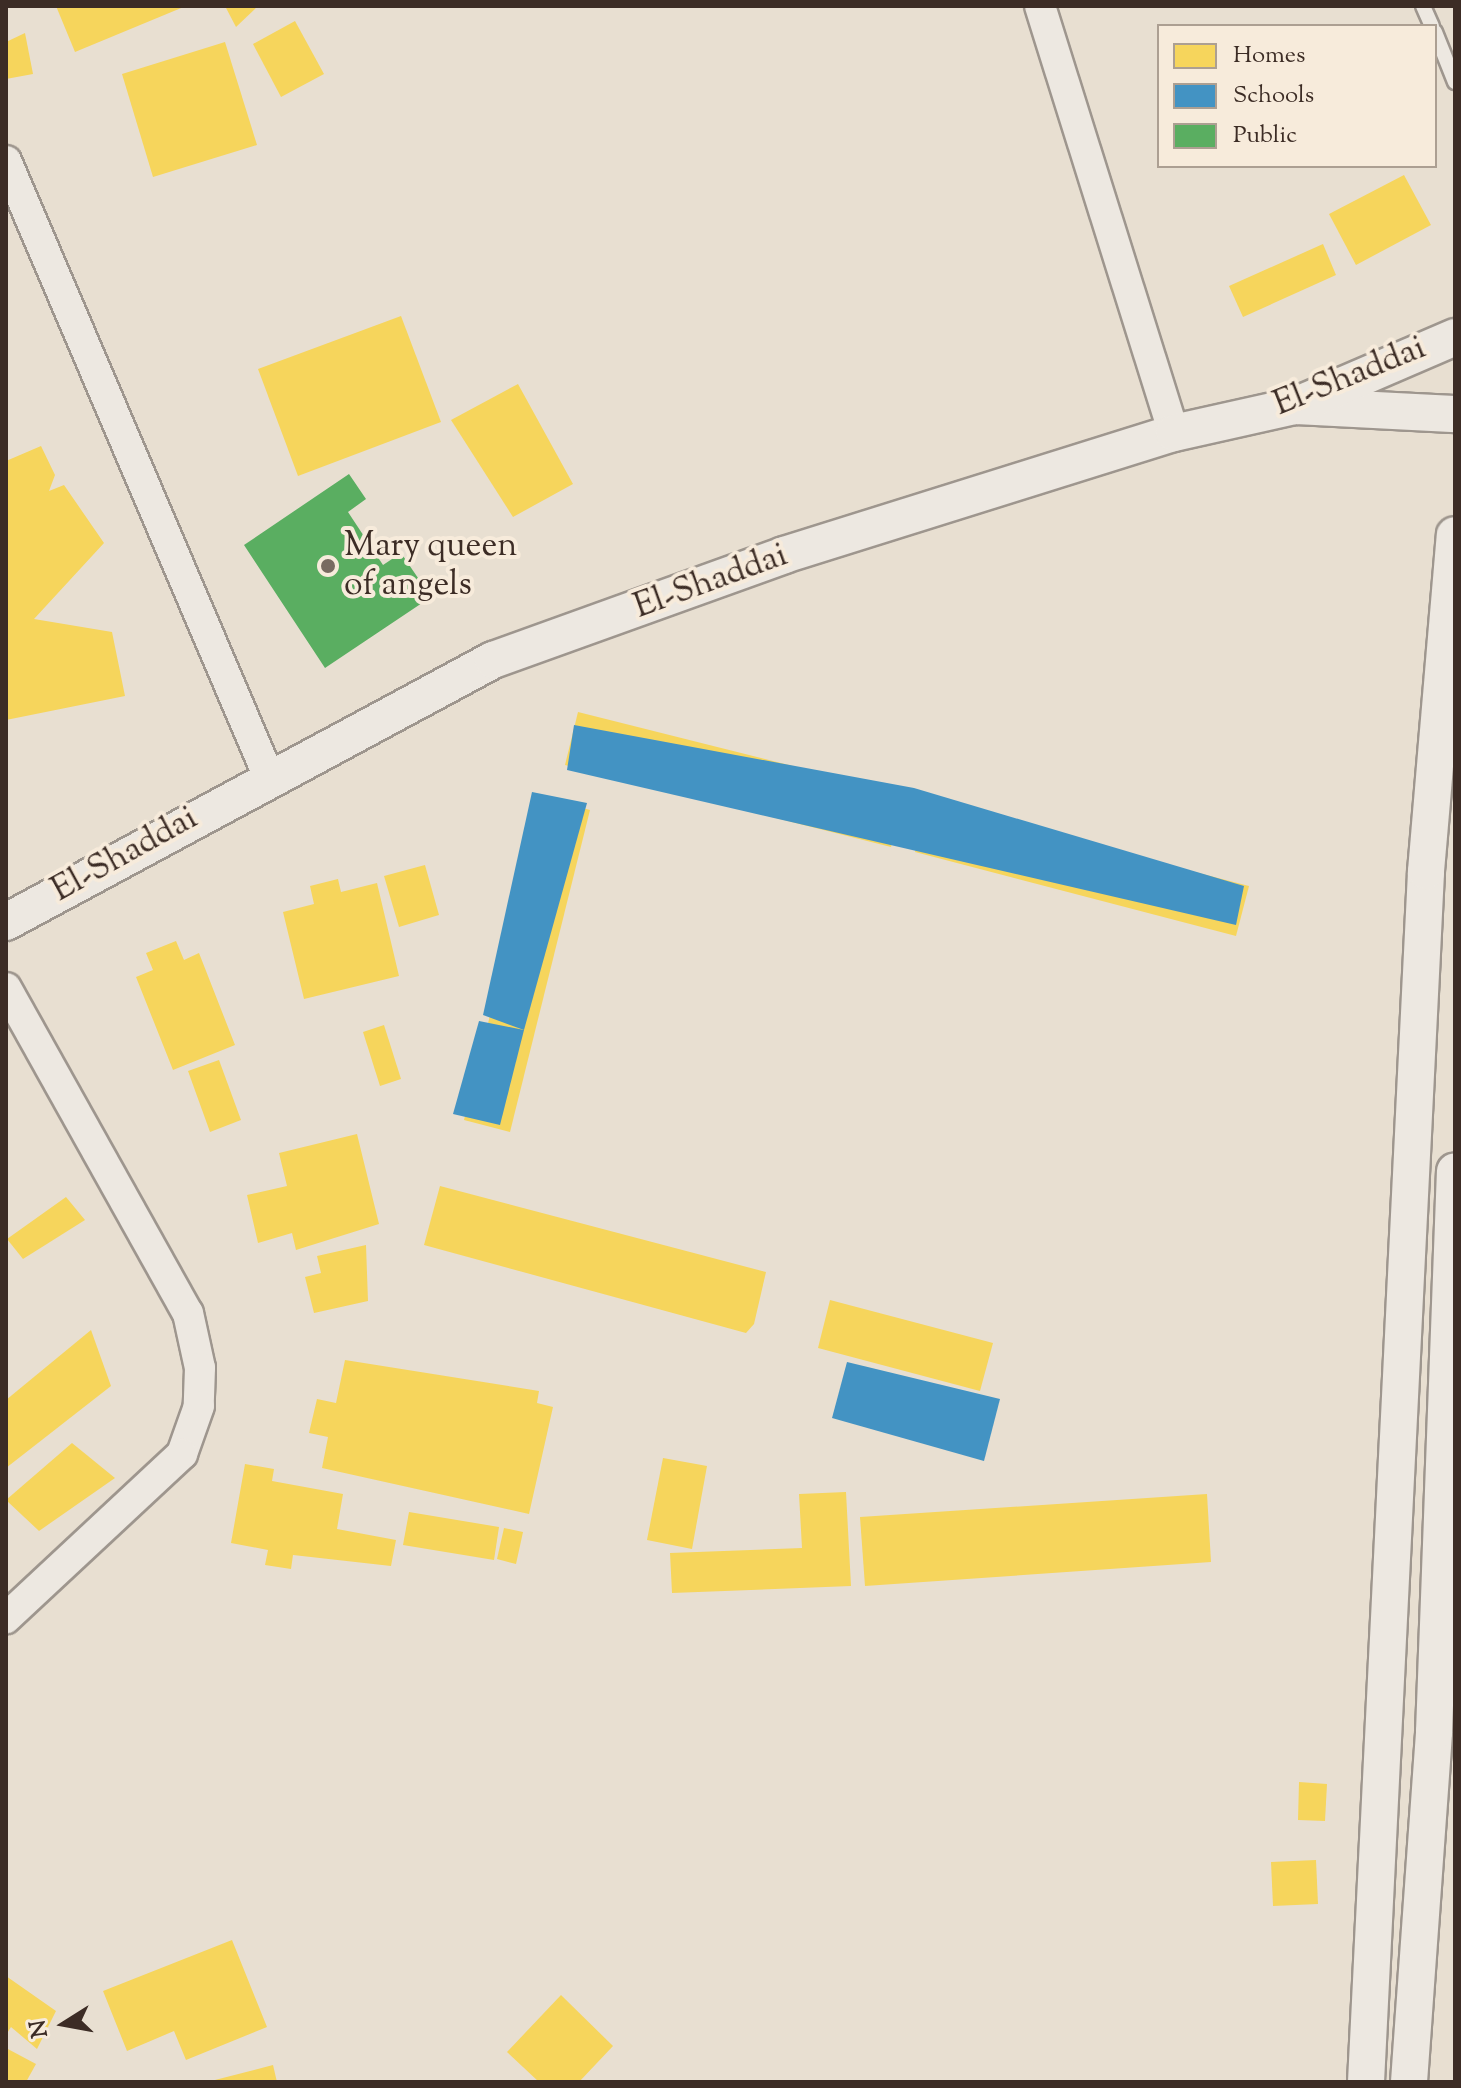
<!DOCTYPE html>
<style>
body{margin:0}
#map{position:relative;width:1461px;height:2088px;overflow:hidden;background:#e8dfd1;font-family:"Sorts Mill Goudy",serif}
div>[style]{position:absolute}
.homes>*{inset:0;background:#f6d55c}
.schools>*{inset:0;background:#4393c3}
.public>*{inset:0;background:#5aae61}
.roads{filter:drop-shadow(2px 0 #9e968e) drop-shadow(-2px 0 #9e968e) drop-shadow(0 2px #9e968e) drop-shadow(0 -2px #9e968e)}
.service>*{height:14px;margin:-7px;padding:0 7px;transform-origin:7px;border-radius:7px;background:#ede8e1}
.minor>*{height:30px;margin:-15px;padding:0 15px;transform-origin:15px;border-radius:15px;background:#ede8e1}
.tertiary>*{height:36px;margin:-18px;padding:0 18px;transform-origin:18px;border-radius:18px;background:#ede8e1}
.dots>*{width:22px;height:22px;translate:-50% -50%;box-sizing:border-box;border:4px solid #f7ebdb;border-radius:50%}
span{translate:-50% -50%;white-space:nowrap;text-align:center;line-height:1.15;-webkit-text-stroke:8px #f7ebdb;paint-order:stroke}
.street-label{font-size:34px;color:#3c2c25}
.poi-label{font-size:34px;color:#3c2c25}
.left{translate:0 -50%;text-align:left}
.frame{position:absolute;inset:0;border:8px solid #3c2c25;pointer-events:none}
.legend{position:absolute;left:1157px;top:24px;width:280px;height:144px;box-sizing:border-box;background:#f7ebdb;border:2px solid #ac9f92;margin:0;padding:10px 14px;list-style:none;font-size:24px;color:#3c2c25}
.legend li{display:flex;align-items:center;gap:16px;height:40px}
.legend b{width:40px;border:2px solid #ac9f92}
.north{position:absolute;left:24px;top:1984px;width:80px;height:80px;-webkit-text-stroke:6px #f7ebdb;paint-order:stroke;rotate:259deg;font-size:22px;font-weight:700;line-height:32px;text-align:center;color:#3c2c25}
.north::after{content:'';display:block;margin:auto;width:28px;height:36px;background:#3c2c25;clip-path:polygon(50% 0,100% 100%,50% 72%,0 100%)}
</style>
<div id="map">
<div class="homes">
<i style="clip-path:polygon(56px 6px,186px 6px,75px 52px)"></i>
<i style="clip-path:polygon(225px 6px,258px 6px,236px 27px)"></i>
<i style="clip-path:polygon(295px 21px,324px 74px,281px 97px,253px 44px)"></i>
<i style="clip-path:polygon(25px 33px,33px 74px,6px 79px,6px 42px)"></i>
<i style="clip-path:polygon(225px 42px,257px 145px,153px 177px,122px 74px)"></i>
<i style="clip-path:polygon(1404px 175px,1431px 225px,1356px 265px,1329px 214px)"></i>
<i style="clip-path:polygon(1323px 244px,1336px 275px,1243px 317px,1229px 286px)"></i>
<i style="clip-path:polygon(401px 316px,441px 422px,298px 476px,258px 369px)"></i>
<i style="clip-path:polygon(518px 384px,573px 484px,513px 517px,451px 420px)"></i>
<i style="clip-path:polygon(41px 446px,55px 475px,49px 491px,64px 485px,104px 543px,34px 619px,112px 632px,125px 696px,6px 720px,6px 461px)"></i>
<i style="clip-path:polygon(578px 712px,904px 794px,891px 847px,565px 765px)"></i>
<i style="clip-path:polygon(544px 798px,590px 810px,510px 1132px,464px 1120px)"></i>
<i style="clip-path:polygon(928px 803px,1249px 886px,1236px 936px,915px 852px)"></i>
<i style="clip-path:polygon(425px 865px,439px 915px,399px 927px,384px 876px)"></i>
<i style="clip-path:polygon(338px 879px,341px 892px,377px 883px,399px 976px,304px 999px,283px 912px,314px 904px,310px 886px)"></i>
<i style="clip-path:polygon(176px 941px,184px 960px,199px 953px,235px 1045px,173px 1070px,136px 977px,153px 970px,146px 953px)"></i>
<i style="clip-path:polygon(384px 1025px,401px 1079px,380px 1086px,363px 1032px)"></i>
<i style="clip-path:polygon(219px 1060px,241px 1120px,210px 1132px,188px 1071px)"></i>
<i style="clip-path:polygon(357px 1134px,379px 1224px,296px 1250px,292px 1233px,258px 1243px,247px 1195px,287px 1186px,279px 1153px)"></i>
<i style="clip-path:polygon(440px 1186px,766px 1272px,754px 1324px,746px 1333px,424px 1245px)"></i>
<i style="clip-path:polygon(66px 1197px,85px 1220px,23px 1259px,7px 1239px)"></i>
<i style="clip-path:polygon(366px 1245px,368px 1301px,314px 1313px,305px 1277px,321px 1273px,317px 1256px)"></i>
<i style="clip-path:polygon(830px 1300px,993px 1343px,980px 1391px,818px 1348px)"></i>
<i style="clip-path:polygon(91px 1330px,111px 1386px,6px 1468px,6px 1400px)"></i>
<i style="clip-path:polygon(345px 1360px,539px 1391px,537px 1403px,553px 1407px,529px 1514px,322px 1468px,328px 1437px,309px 1433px,317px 1399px,336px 1403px)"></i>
<i style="clip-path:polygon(72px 1443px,115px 1478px,39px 1531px,6px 1500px)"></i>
<i style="clip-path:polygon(663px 1458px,707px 1466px,692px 1549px,647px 1540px)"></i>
<i style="clip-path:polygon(245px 1464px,274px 1469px,272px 1481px,343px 1494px,337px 1529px,396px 1540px,391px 1566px,293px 1555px,291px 1569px,265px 1565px,268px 1550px,231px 1543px)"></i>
<i style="clip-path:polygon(846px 1492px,851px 1586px,672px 1593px,670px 1553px,802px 1548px,799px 1494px)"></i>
<i style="clip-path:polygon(1207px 1494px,1211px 1562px,865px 1586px,860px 1517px)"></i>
<i style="clip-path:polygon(409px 1512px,499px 1527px,494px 1560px,403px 1545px)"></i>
<i style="clip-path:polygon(504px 1528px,523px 1532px,516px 1564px,497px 1559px)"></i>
<i style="clip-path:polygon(1299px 1782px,1327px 1784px,1325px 1821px,1298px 1820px)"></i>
<i style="clip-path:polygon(1316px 1860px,1318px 1904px,1273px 1906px,1271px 1862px)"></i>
<i style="clip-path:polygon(232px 1940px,267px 2027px,186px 2060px,174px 2031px,127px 2051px,103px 1991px)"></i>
<i style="clip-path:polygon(6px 1976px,56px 2011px,37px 2049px,11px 2027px,6px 2035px)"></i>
<i style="clip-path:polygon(561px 1995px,613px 2046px,579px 2082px,539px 2082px,507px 2052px)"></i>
<i style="clip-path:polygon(6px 2048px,36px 2064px,26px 2082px,6px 2082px)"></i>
<i style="clip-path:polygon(273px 2065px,277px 2082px,211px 2082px,211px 2081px)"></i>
</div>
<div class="schools">
<i style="clip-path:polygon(574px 725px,914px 788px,1244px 886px,1236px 925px,567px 770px)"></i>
<i style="clip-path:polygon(532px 792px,587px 803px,524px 1030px,483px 1015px)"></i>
<i style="clip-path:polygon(479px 1021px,524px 1030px,500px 1125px,453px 1114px)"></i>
<i style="clip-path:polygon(847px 1362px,1000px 1399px,984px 1461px,832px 1418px)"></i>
</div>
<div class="public">
<i style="clip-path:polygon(349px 474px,366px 499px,348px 512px,383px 565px,401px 553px,431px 597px,325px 668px,244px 545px)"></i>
</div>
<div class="roads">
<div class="service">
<i style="left:1423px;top:6px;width:22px;rotate:66deg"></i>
<i style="left:1435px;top:32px;width:54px;rotate:68.2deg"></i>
</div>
<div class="minor">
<i style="left:1040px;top:6px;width:448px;rotate:72.6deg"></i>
<i style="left:6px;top:161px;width:668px;rotate:66.89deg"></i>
<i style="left:6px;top:988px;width:372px;rotate:60.8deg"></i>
<i style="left:188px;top:1313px;width:56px;rotate:77.7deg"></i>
<i style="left:200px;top:1368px;width:38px;rotate:92deg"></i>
<i style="left:199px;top:1406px;width:51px;rotate:109.5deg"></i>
<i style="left:182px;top:1454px;width:241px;rotate:137deg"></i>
</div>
<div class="tertiary">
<i style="left:1295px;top:406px;width:160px;rotate:2.9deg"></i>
<i style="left:6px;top:922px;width:553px;rotate:-28.28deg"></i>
<i style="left:493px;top:660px;width:309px;rotate:-19.8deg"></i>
<i style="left:784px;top:555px;width:409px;rotate:-17.4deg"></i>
<i style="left:1174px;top:433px;width:124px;rotate:-12.6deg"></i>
<i style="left:1295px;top:406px;width:174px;rotate:-23.3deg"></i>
<i style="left:1366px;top:2082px;width:1212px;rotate:-87.16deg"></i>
<i style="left:1426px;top:871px;width:337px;rotate:-85.1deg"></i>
<i style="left:1409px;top:2082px;width:351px;rotate:-85.9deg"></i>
<i style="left:1434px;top:1732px;width:561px;rotate:-87.86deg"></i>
</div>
</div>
<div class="dots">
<i style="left:328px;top:566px;background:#786b61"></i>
</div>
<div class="street-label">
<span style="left:1350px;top:377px;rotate:-22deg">El-Shaddai</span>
<span style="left:711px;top:582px;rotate:-20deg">El-Shaddai</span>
<span style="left:125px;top:855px;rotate:-29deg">El-Shaddai</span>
</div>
<div class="poi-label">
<span class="left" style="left:344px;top:566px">Mary queen<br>of angels</span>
</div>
<div class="frame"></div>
<ul class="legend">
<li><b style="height:22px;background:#f6d55c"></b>Homes</li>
<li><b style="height:22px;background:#4393c3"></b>Schools</li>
<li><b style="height:22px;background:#5aae61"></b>Public</li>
</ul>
<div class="north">N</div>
</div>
